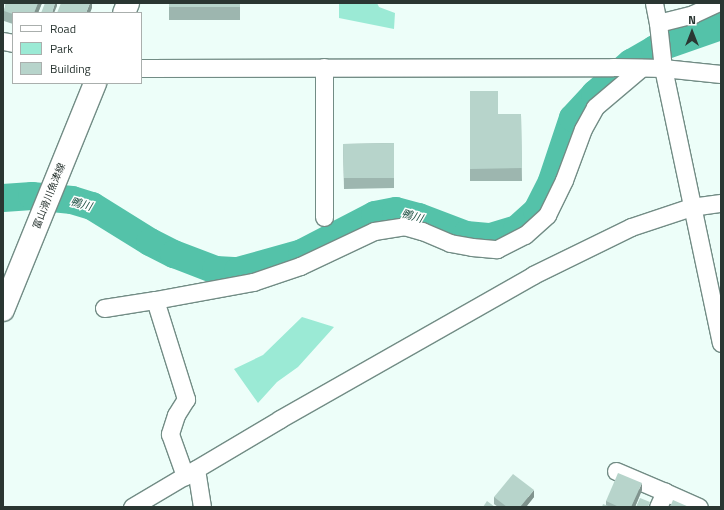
<!DOCTYPE html>
<meta charset="utf-8">
<style>
body{margin:0}
#map{position:relative;width:724px;height:510px;overflow:hidden;background:#edfef9;font-family:"Titillium Web","Noto Sans JP",sans-serif}
div>[style]{position:absolute}
.green>*{inset:0;background:#9bead5}
.river>*{height:28px;margin:-14px;padding:0 14px;transform-origin:14px;border-radius:14px;background:#54c2a9}
.roads{filter:drop-shadow(1px 0 #728c85) drop-shadow(-1px 0 #728c85) drop-shadow(0 1px #728c85) drop-shadow(0 -1px #728c85)}
.minor>*{height:17px;margin:-8.5px;padding:0 8.5px;transform-origin:8.5px;border-radius:8.5px;background:#fff}
.major>*{height:22px;margin:-11px;padding:0 11px;transform-origin:11px;border-radius:11px;background:#fff}
.wall>*{inset:0;background:#9db6af}
.shaded-wall>*{inset:0;background:#80948e}
.building>*{inset:0;background:#b7d4cb}
span{translate:-50% -50%;white-space:nowrap;text-align:center;line-height:1.15;-webkit-text-stroke:3px #fff;paint-order:stroke}
.street-label{font-size:10px;color:#2a3632}
.water-label{font-size:11px;color:#225246;font-style:italic}
.frame{position:absolute;inset:0;border:4px solid #2a3632;pointer-events:none}
.legend{position:absolute;left:12px;top:12px;width:130px;height:72px;box-sizing:border-box;background:#fff;border:1px solid #aaafad;margin:0;padding:5px 7px;list-style:none;font-size:12px;color:#2a3632}
.legend li{display:flex;align-items:center;gap:8px;height:20px}
.legend b{width:20px;border:1px solid #aaafad}
.north{position:absolute;left:672px;top:12px;width:40px;height:40px;-webkit-text-stroke:3px #fff;paint-order:stroke;rotate:0deg;font-size:11px;font-weight:700;line-height:16px;text-align:center;color:#2a3632}
.north::after{content:'';display:block;margin:auto;width:14px;height:18px;background:#2a3632;clip-path:polygon(50% 0,100% 100%,50% 72%,0 100%)}
</style>
<div id="map">
<div class="green">
<i style="clip-path:polygon(339px 3px,377px 3px,379px 7px,395px 13px,394px 29px,339px 18px)"></i>
<i style="clip-path:polygon(302px 317px,334px 327px,298px 367px,277px 382px,258px 403px,234px 369px,263px 355px)"></i>
</div>
<div class="river">
<i style="left:3px;top:198px;width:29px;rotate:-4deg"></i>
<i style="left:32px;top:196px;width:40px;rotate:5.7deg"></i>
<i style="left:72px;top:200px;width:21px;rotate:17deg"></i>
<i style="left:92px;top:206px;width:68px;rotate:31.8deg"></i>
<i style="left:150px;top:242px;width:27px;rotate:27deg"></i>
<i style="left:174px;top:254px;width:45px;rotate:20.9deg"></i>
<i style="left:216px;top:270px;width:22px;rotate:3deg"></i>
<i style="left:238px;top:271px;width:66px;rotate:-15.7deg"></i>
<i style="left:302px;top:253px;width:82px;rotate:-27.5deg"></i>
<i style="left:375px;top:215px;width:21px;rotate:-11deg"></i>
<i style="left:396px;top:211px;width:24px;rotate:15deg"></i>
<i style="left:419px;top:217px;width:50px;rotate:21deg"></i>
<i style="left:466px;top:235px;width:25px;rotate:5deg"></i>
<i style="left:491px;top:237px;width:27px;rotate:-17deg"></i>
<i style="left:517px;top:229px;width:27px;rotate:-42deg"></i>
<i style="left:537px;top:211px;width:34px;rotate:-63deg"></i>
<i style="left:552px;top:181px;width:66px;rotate:-71.6deg"></i>
<i style="left:573px;top:118px;width:33px;rotate:-47deg"></i>
<i style="left:595px;top:94px;width:48px;rotate:-40.7deg"></i>
<i style="left:631px;top:63px;width:28px;rotate:-30deg"></i>
<i style="left:655px;top:49px;width:70px;rotate:-19.2deg"></i>
</div>
<div class="roads">
<div class="minor">
<i style="left:654px;top:3px;width:20px;rotate:79deg"></i>
<i style="left:658px;top:23px;width:45px;rotate:83.7deg"></i>
<i style="left:663px;top:68px;width:281px;rotate:78.1deg"></i>
<i style="left:658px;top:23px;width:36px;rotate:-14deg"></i>
<i style="left:693px;top:14px;width:26px;rotate:-25deg"></i>
<i style="left:3px;top:41px;width:10px;rotate:11deg"></i>
<i style="left:324px;top:67px;width:150px;rotate:90deg"></i>
<i style="left:141px;top:68px;width:472px;rotate:-0.1deg"></i>
<i style="left:613px;top:67px;width:50px;rotate:1.1deg"></i>
<i style="left:663px;top:68px;width:58px;rotate:5.9deg"></i>
<i style="left:155px;top:300px;width:100px;rotate:-10.4deg"></i>
<i style="left:253px;top:282px;width:50px;rotate:-18.8deg"></i>
<i style="left:300px;top:266px;width:82px;rotate:-25.3deg"></i>
<i style="left:374px;top:231px;width:30px;rotate:-9deg"></i>
<i style="left:404px;top:226px;width:19px;rotate:16deg"></i>
<i style="left:422px;top:231px;width:30px;rotate:23deg"></i>
<i style="left:450px;top:243px;width:22px;rotate:10deg"></i>
<i style="left:472px;top:247px;width:25px;rotate:5deg"></i>
<i style="left:497px;top:249px;width:31px;rotate:-27deg"></i>
<i style="left:525px;top:235px;width:30px;rotate:-42deg"></i>
<i style="left:547px;top:215px;width:39px;rotate:-64deg"></i>
<i style="left:564px;top:180px;width:54px;rotate:-69.6deg"></i>
<i style="left:583px;top:129px;width:25px;rotate:-61deg"></i>
<i style="left:595px;top:107px;width:60px;rotate:-40.3deg"></i>
<i style="left:104px;top:308px;width:52px;rotate:-8.9deg"></i>
<i style="left:155px;top:300px;width:104px;rotate:72.6deg"></i>
<i style="left:186px;top:399px;width:19px;rotate:122deg"></i>
<i style="left:176px;top:415px;width:20px;rotate:108deg"></i>
<i style="left:170px;top:434px;width:45px;rotate:70.3deg"></i>
<i style="left:196px;top:469px;width:38px;rotate:81deg"></i>
<i style="left:616px;top:471px;width:53px;rotate:23.2deg"></i>
<i style="left:132px;top:507px;width:172px;rotate:-30.7deg"></i>
<i style="left:280px;top:419px;width:291px;rotate:-29.6deg"></i>
<i style="left:533px;top:275px;width:109px;rotate:-26.1deg"></i>
<i style="left:631px;top:227px;width:63px;rotate:-18.4deg"></i>
<i style="left:691px;top:207px;width:30px;rotate:-8deg"></i>
<i style="left:658px;top:507px;width:17px;rotate:-65deg"></i>
<i style="left:665px;top:492px;width:37px;rotate:24deg"></i>
</div>
<div class="major">
<i style="left:124px;top:13px;width:11px;rotate:-68deg"></i>
<i style="left:3px;top:310px;width:245px;rotate:-67.9deg"></i>
</div>
</div>
<div class="wall">
<i style="clip-path:polygon(6px 3px,42px 3px,38px 13px,13px 13px,13px 24px,4px 21px,4px 11px)"></i>
<i style="clip-path:polygon(169px 3px,240px 3px,240px 20px,169px 20px)"></i>
<i style="clip-path:polygon(470px 91px,498px 114px,521px 114px,522px 181px,470px 181px)"></i>
<i style="clip-path:polygon(394px 143px,394px 188px,344px 189px,343px 144px)"></i>
<i style="clip-path:polygon(642px 490px,635px 507px,602px 507px,606px 505px,606px 501px)"></i>
<i style="clip-path:polygon(494px 497px,534px 497px,526px 507px,498px 507px,494px 504px)"></i>
</div>
<div class="shaded-wall">
<i style="clip-path:polygon(38px 3px,42px 3px,38px 13px,34px 13px)"></i>
<i style="clip-path:polygon(55px 3px,57px 3px,57px 6px,54px 13px,52px 13px)"></i>
<i style="clip-path:polygon(90px 3px,92px 3px,92px 8px,90px 13px,86px 13px)"></i>
<i style="clip-path:polygon(642px 483px,642px 490px,635px 507px,631px 507px)"></i>
<i style="clip-path:polygon(534px 490px,534px 497px,526px 507px,520px 507px)"></i>
</div>
<div class="building">
<i style="clip-path:polygon(6px 3px,38px 3px,34px 13px,13px 13px,13px 14px,4px 11px)"></i>
<i style="clip-path:polygon(45px 3px,55px 3px,52px 13px,41px 13px)"></i>
<i style="clip-path:polygon(61px 3px,90px 3px,86px 13px,57px 13px)"></i>
<i style="clip-path:polygon(169px 3px,240px 3px,240px 7px,169px 7px)"></i>
<i style="clip-path:polygon(470px 91px,498px 91px,498px 114px,521px 114px,522px 168px,470px 169px)"></i>
<i style="clip-path:polygon(394px 143px,394px 178px,344px 178px,343px 144px)"></i>
<i style="clip-path:polygon(618px 473px,642px 483px,631px 507px,619px 507px,606px 501px)"></i>
<i style="clip-path:polygon(513px 474px,534px 490px,520px 507px,507px 507px,494px 497px)"></i>
<i style="clip-path:polygon(640px 498px,650px 502px,648px 507px,636px 507px)"></i>
<i style="clip-path:polygon(673px 500px,689px 507px,670px 507px)"></i>
<i style="clip-path:polygon(487px 501px,495px 507px,483px 507px)"></i>
<i style="clip-path:polygon(603px 504px,611px 507px,602px 507px)"></i>
</div>
<div class="street-label">
<span style="left:49px;top:196px;rotate:-68deg">富山滑川魚津線</span>
</div>
<div class="water-label">
<span style="left:81px;top:204px;rotate:16deg">鴨川</span>
<span style="left:412px;top:216px;rotate:16deg">鴨川</span>
</div>
<div class="frame"></div>
<ul class="legend">
<li><b style="height:5px;background:#fff"></b>Road</li>
<li><b style="height:11px;background:#9bead5"></b>Park</li>
<li><b style="height:11px;background:#b7d4cb"></b>Building</li>
</ul>
<div class="north">N</div>
</div>
